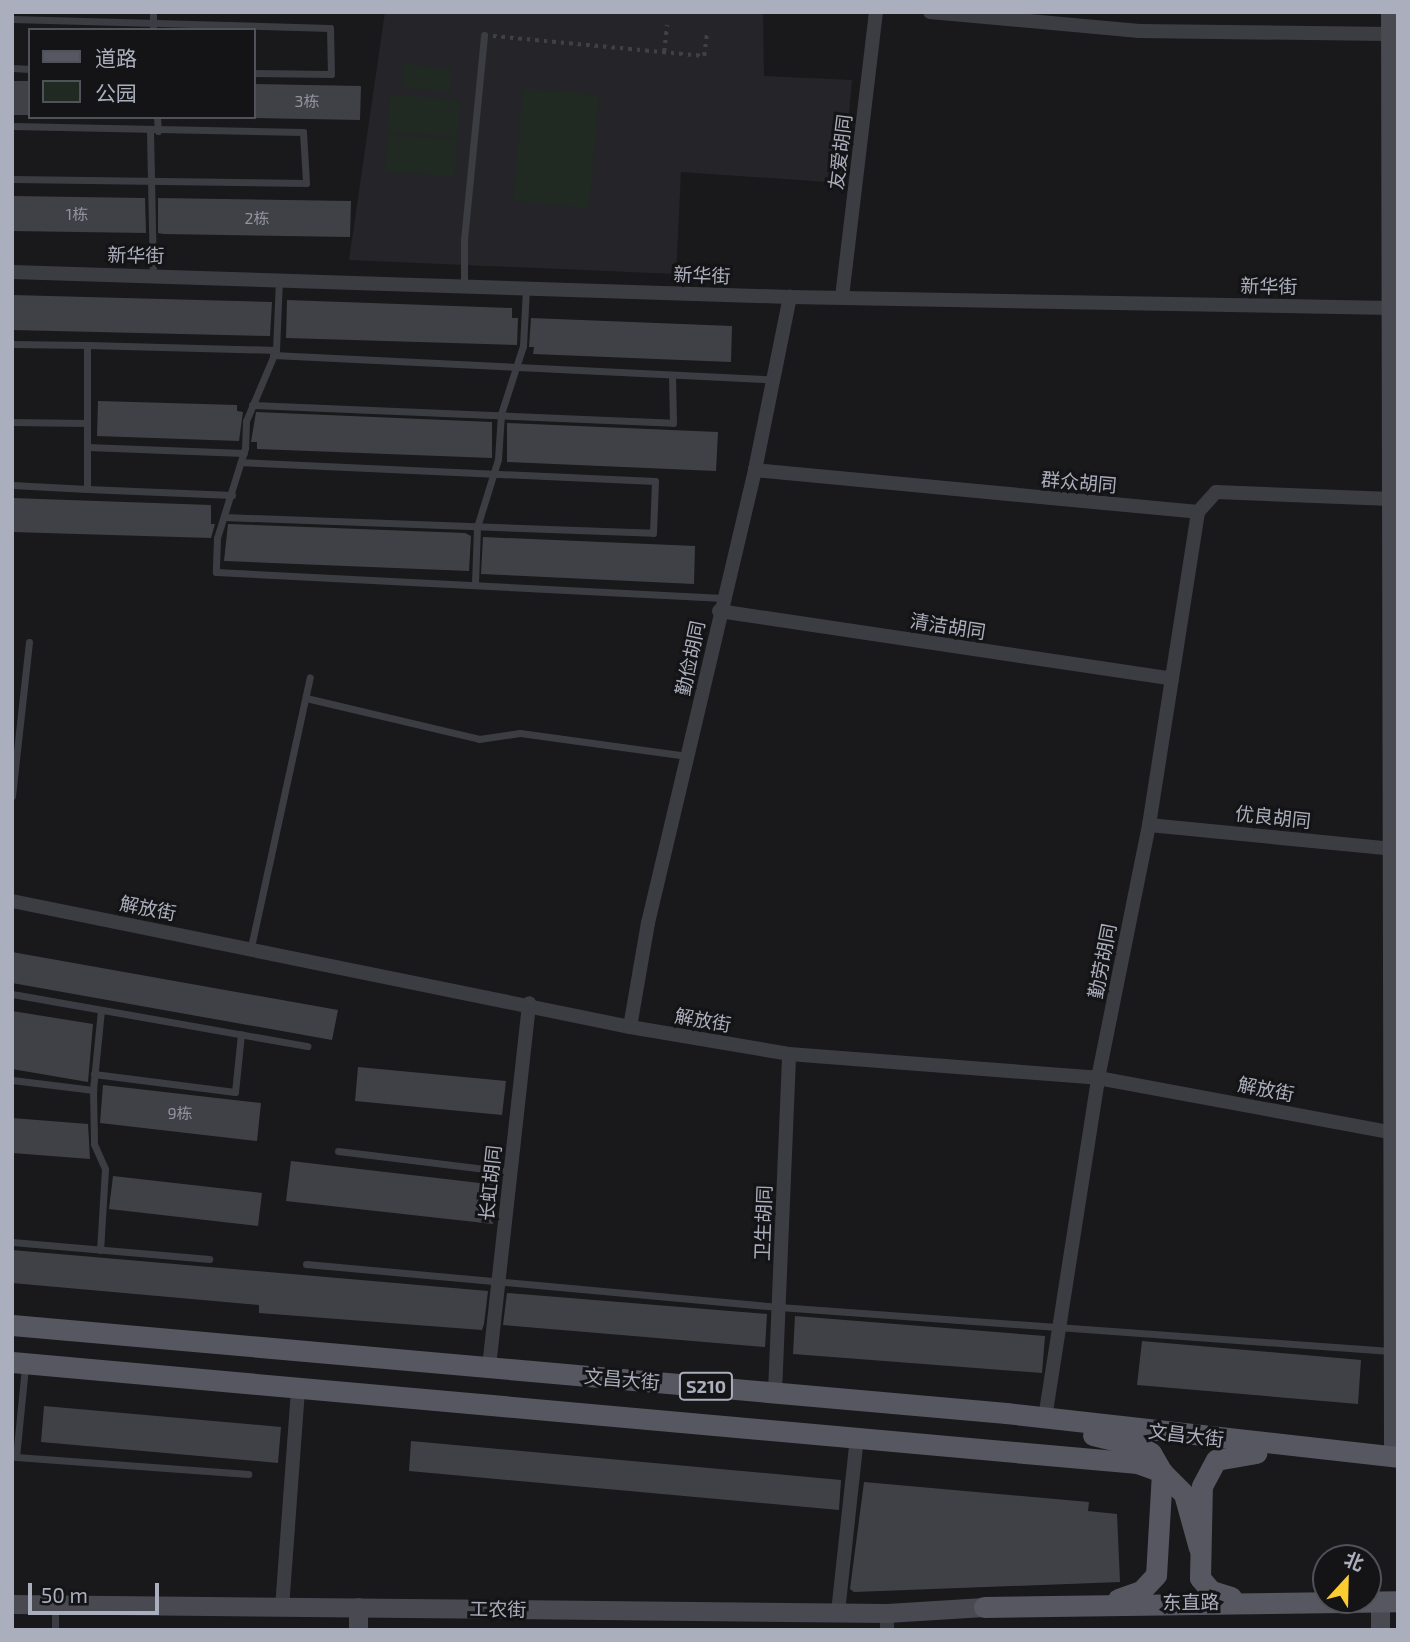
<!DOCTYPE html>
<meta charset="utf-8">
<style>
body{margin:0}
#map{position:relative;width:1410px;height:1642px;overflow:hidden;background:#19191c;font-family:"Exo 2","Noto Sans SC",sans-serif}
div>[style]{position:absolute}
.built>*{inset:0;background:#252529}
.green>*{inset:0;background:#202a23}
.building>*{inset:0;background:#404146}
.path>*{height:3.5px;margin-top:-1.75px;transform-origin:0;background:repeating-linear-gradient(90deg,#404148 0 3.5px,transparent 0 8.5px)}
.lane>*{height:7px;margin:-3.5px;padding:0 3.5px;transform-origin:3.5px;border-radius:3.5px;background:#3c3c43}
.street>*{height:14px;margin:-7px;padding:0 7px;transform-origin:7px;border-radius:7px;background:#3c3c43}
.secondary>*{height:19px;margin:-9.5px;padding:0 9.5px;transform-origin:9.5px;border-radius:9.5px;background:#484951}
.primary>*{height:21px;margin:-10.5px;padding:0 10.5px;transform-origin:10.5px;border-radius:10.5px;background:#565760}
span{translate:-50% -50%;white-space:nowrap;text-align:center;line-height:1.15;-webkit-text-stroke:6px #141417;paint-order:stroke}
.number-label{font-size:16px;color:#90939e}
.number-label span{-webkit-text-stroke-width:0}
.shield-label span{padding:2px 5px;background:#141417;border:2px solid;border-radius:5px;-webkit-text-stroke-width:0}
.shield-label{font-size:18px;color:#abaebc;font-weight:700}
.street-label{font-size:19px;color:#abaebc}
.frame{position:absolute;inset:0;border:14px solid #abaebc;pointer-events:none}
.legend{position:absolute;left:28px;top:28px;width:228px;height:91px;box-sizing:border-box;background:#141417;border:2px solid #505259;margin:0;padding:9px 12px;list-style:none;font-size:21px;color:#abaebc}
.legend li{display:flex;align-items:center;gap:14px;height:35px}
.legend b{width:35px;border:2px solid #505259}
.north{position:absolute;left:1312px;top:1544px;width:70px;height:70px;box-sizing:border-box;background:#141417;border:2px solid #505259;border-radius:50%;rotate:22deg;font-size:19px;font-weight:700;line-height:28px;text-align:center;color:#abaebc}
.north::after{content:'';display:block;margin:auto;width:24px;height:32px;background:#fccd30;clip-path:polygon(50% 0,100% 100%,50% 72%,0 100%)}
.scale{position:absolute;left:28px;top:1583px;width:131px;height:32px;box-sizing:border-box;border:4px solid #abaebc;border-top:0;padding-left:9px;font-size:21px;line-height:24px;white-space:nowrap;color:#abaebc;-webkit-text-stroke:5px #141417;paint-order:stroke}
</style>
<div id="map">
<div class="built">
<i style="clip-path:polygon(385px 12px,763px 12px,764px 76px,852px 80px,843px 183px,681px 172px,676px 274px,349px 260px)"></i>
</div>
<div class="green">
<i style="clip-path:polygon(404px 64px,452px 68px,450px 92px,402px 87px)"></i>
<i style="clip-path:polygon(523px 88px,599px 95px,589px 208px,513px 201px)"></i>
<i style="clip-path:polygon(391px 94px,460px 100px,457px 137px,387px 131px)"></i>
<i style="clip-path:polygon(388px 134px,457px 140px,454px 177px,385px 171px)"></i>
</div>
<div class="building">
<i style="clip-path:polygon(12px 81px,30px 81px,30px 115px,12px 115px)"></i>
<i style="clip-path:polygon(254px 84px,361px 86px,360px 120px,254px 118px)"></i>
<i style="clip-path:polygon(12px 196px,145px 198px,146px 233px,12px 231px)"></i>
<i style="clip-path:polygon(158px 198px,351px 201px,350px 237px,163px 234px,158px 233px)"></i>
<i style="clip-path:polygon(12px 295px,272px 302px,270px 336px,12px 330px)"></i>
<i style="clip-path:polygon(287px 300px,512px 308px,512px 318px,518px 318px,517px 345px,286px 338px)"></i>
<i style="clip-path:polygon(531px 318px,732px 326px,731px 362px,533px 354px,534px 347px,529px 347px)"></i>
<i style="clip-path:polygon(98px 401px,237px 405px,237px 411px,243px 412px,239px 441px,97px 436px)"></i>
<i style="clip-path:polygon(256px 412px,492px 422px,492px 458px,257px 449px,257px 442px,251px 442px)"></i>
<i style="clip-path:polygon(507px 423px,718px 432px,716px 471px,507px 462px)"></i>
<i style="clip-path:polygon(12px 498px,211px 505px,211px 524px,215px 524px,211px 538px,12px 532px)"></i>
<i style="clip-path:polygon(228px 524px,465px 533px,471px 536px,469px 571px,224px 561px)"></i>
<i style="clip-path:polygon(483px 537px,695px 546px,694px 584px,481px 574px)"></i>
<i style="clip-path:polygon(12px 952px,338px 1010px,332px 1040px,12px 983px)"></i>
<i style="clip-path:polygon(12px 1011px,93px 1024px,88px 1082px,12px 1069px)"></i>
<i style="clip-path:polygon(358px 1067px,506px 1081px,502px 1115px,355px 1101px)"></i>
<i style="clip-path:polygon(103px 1085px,261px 1103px,257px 1141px,100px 1123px)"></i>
<i style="clip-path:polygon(12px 1118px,88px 1124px,90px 1159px,12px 1153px)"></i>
<i style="clip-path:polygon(291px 1161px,497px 1185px,493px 1224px,286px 1201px)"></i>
<i style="clip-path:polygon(113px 1176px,262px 1193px,258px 1226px,109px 1209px)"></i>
<i style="clip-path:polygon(12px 1250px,488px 1291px,484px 1324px,482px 1330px,259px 1313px,259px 1305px,12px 1283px)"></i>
<i style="clip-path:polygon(507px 1293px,767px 1314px,765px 1347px,503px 1325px)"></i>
<i style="clip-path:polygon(795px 1316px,1045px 1336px,1042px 1373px,793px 1354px)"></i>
<i style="clip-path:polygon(1142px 1341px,1361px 1360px,1358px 1404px,1137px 1385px)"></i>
<i style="clip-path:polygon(44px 1406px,281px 1427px,278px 1463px,41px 1442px)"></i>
<i style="clip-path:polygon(411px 1441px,841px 1480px,839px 1510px,409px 1471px)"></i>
<i style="clip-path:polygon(864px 1482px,1089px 1502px,1088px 1511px,1117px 1514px,1120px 1582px,854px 1592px,850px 1589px)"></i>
</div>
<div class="path">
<i style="left:493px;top:36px;width:212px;rotate:5.4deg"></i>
<i style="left:704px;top:56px;width:25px;rotate:-83deg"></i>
<i style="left:664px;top:52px;width:27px;rotate:-84deg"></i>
</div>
<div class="lane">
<i style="left:153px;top:12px;width:18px;rotate:90deg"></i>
<i style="left:12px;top:19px;width:318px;rotate:1.6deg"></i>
<i style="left:330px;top:28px;width:46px;rotate:88.8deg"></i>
<i style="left:331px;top:74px;width:77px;rotate:-179.3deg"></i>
<i style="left:12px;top:68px;width:18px;rotate:3deg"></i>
<i style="left:157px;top:117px;width:14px;rotate:86deg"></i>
<i style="left:12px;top:126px;width:291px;rotate:1.2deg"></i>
<i style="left:303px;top:132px;width:51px;rotate:86.6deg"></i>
<i style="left:306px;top:183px;width:294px;rotate:-179.2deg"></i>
<i style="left:150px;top:131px;width:143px;rotate:88.8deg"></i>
<i style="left:279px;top:279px;width:71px;rotate:92.4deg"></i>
<i style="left:276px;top:350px;width:77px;rotate:112.9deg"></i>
<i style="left:246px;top:421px;width:27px;rotate:92deg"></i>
<i style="left:245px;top:448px;width:94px;rotate:107.3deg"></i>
<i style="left:217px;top:538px;width:34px;rotate:92deg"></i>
<i style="left:216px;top:572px;width:508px;rotate:2.94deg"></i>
<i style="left:464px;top:285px;width:45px;rotate:-90deg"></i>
<i style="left:464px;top:240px;width:206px;rotate:-84.4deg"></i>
<i style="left:12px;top:344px;width:75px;rotate:0.8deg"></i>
<i style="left:273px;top:355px;width:500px;rotate:2.8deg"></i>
<i style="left:252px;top:405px;width:421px;rotate:2.4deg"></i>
<i style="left:673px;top:423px;width:47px;rotate:-91.2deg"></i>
<i style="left:12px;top:422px;width:75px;rotate:0.8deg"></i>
<i style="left:87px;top:447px;width:157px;rotate:2.2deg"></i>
<i style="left:12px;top:485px;width:75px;rotate:3.1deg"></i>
<i style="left:232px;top:495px;width:145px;rotate:-177.6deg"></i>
<i style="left:87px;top:489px;width:144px;rotate:-90deg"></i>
<i style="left:87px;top:345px;width:189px;rotate:1.5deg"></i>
<i style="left:224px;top:517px;width:429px;rotate:2.1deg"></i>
<i style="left:653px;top:533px;width:52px;rotate:-87.8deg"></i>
<i style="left:655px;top:481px;width:414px;rotate:-177.4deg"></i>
<i style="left:475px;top:584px;width:57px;rotate:-88deg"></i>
<i style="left:477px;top:527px;width:71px;rotate:-72.8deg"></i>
<i style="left:498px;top:459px;width:45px;rotate:-86.2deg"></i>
<i style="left:501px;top:414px;width:71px;rotate:-72.1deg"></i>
<i style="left:523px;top:346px;width:58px;rotate:-87deg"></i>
<i style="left:306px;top:698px;width:178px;rotate:13.3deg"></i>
<i style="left:479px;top:739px;width:41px;rotate:-8.3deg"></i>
<i style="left:520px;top:733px;width:169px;rotate:7.8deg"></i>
<i style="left:12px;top:796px;width:155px;rotate:-83.7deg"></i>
<i style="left:251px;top:947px;width:276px;rotate:-77.7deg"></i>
<i style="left:12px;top:994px;width:300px;rotate:10deg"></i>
<i style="left:94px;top:1074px;width:142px;rotate:7.3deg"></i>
<i style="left:235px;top:1092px;width:58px;rotate:-84.1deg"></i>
<i style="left:12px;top:1080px;width:82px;rotate:7deg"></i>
<i style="left:93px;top:1090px;width:80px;rotate:-84.3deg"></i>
<i style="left:93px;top:1090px;width:54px;rotate:88.9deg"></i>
<i style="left:94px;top:1144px;width:27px;rotate:66deg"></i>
<i style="left:105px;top:1169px;width:81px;rotate:93.5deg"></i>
<i style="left:338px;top:1151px;width:173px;rotate:7deg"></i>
<i style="left:12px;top:1242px;width:198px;rotate:4.9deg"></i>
<i style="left:306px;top:1264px;width:475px;rotate:5.2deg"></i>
<i style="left:779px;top:1307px;width:613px;rotate:4.12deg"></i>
<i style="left:25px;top:1367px;width:90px;rotate:95.7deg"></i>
<i style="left:16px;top:1457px;width:233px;rotate:4.2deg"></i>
<i style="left:55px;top:1605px;width:25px;rotate:90deg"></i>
</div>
<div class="street">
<i style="left:930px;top:12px;width:210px;rotate:5.2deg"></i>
<i style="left:1139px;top:31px;width:251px;rotate:0.7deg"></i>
<i style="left:12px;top:272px;width:778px;rotate:1.84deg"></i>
<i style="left:790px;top:297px;width:601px;rotate:1.05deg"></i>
<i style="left:842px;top:297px;width:287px;rotate:-83.2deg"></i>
<i style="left:755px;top:470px;width:445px;rotate:5.4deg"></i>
<i style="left:1198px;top:512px;width:27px;rotate:-48deg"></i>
<i style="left:1216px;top:492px;width:176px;rotate:2.3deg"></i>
<i style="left:719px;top:611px;width:458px;rotate:8.5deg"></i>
<i style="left:1149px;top:825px;width:245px;rotate:5.6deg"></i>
<i style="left:12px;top:901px;width:631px;rotate:11.52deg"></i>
<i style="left:630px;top:1027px;width:161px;rotate:9.6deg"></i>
<i style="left:789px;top:1054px;width:310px;rotate:4.4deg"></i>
<i style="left:1098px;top:1078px;width:302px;rotate:10.5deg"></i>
<i style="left:630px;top:1027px;width:106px;rotate:-80.2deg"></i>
<i style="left:648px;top:923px;width:465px;rotate:-76.7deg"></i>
<i style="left:755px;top:470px;width:177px;rotate:-78.6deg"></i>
<i style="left:489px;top:1367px;width:366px;rotate:-83.7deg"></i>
<i style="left:775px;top:1392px;width:338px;rotate:-87.6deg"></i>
<i style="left:1045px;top:1418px;width:344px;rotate:-81.1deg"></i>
<i style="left:1098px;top:1078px;width:258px;rotate:-78.6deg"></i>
<i style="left:1149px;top:825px;width:317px;rotate:-81.1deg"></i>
<i style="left:282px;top:1608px;width:221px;rotate:-85.8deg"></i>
<i style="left:838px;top:1612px;width:176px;rotate:-83.8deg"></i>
<i style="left:887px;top:1630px;width:17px;rotate:-90deg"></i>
</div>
<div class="secondary">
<i style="left:1390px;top:12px;width:1445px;rotate:89.88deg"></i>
<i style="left:1380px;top:1601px;width:29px;rotate:90deg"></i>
<i style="left:12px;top:1604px;width:875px;rotate:0.59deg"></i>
<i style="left:887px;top:1613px;width:97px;rotate:-3.5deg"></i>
<i style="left:358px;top:1630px;width:23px;rotate:-90deg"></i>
</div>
<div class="primary">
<i style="left:12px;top:1325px;width:998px;rotate:5.06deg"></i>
<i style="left:1006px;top:1413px;width:394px;rotate:6.4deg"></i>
<i style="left:12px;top:1362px;width:1130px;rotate:5.13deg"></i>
<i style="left:1137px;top:1463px;width:27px;rotate:20deg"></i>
<i style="left:1162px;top:1472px;width:31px;rotate:45deg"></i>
<i style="left:1184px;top:1494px;width:56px;rotate:74.5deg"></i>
<i style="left:1093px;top:1435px;width:49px;rotate:14deg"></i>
<i style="left:1141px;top:1447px;width:12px;rotate:31deg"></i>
<i style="left:1151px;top:1453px;width:22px;rotate:60deg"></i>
<i style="left:1162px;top:1472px;width:103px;rotate:93.3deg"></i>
<i style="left:1156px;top:1575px;width:22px;rotate:133deg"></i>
<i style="left:1141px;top:1591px;width:24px;rotate:161deg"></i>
<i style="left:1231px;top:1597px;width:21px;rotate:-163deg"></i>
<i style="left:1211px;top:1591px;width:17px;rotate:-130deg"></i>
<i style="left:1200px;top:1578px;width:92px;rotate:-88.8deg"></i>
<i style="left:1202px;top:1486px;width:30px;rotate:-62deg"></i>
<i style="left:1216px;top:1460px;width:41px;rotate:-9.9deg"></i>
<i style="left:984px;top:1607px;width:414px;rotate:-0.8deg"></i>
</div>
<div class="number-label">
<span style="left:307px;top:101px">3栋</span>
<span style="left:77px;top:214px">1栋</span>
<span style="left:257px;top:218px">2栋</span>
<span style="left:180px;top:1113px">9栋</span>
</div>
<div class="shield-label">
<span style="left:706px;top:1386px">S210</span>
</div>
<div class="street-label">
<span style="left:840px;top:152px;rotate:-83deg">友爱胡同</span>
<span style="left:136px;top:255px;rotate:1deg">新华街</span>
<span style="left:702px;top:275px;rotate:2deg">新华街</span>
<span style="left:1269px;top:286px;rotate:1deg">新华街</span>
<span style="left:1079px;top:482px;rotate:5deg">群众胡同</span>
<span style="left:948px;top:626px;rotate:9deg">清洁胡同</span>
<span style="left:690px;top:658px;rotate:-78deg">勤俭胡同</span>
<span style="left:1273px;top:817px;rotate:6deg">优良胡同</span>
<span style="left:148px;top:908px;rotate:11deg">解放街</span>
<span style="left:1102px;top:961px;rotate:-79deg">勤劳胡同</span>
<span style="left:703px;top:1020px;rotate:10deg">解放街</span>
<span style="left:1266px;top:1089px;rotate:11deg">解放街</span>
<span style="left:490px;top:1183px;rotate:-84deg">长虹胡同</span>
<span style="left:763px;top:1223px;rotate:-88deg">卫生胡同</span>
<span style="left:622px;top:1379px;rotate:5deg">文昌大街</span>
<span style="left:1186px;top:1435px;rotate:7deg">文昌大街</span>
<span style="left:1191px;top:1602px;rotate:-1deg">东直路</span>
<span style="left:498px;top:1609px;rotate:1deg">工农街</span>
</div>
<div class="frame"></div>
<ul class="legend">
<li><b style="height:9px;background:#565760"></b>道路</li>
<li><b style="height:19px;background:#202a23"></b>公园</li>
</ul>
<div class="north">北</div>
<div class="scale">50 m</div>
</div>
